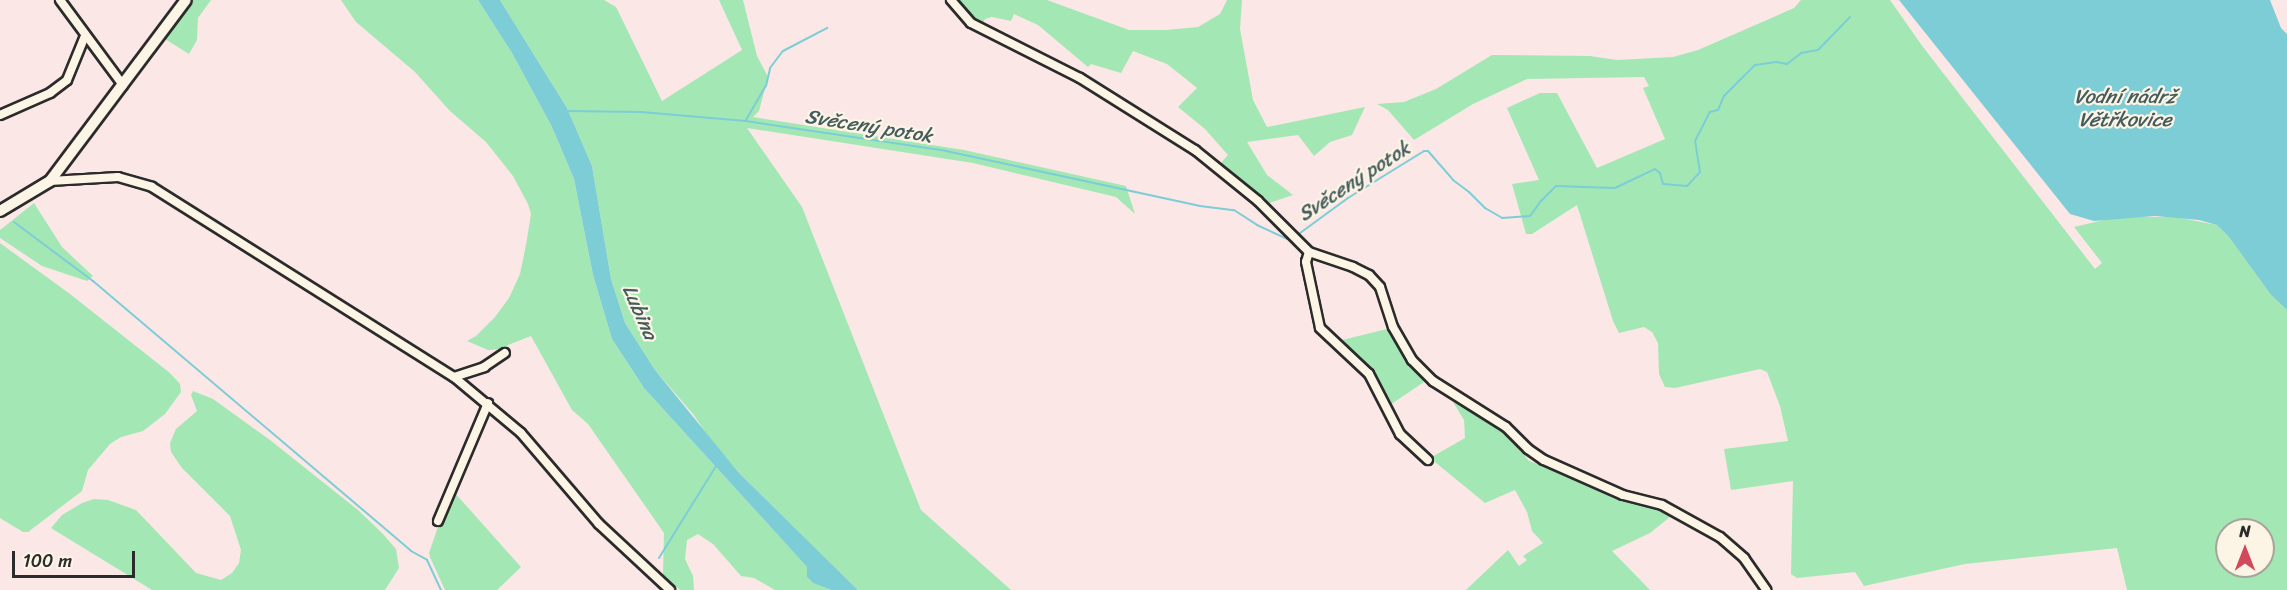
<!DOCTYPE html>
<meta charset="utf-8">
<style>
body{margin:0}
#map{position:relative;width:2287px;height:590px;overflow:hidden;background:#fae7e6;font-family:Sriracha,sans-serif}
div>[style]{position:absolute}
.green>*{inset:0;background:#a3e8b4}
.water>*{inset:0;background:#7dcdd6}
.stream>*{height:2px;margin:-1px;padding:0 1px;transform-origin:1px;border-radius:1px;background:#7dcdd6}
.roads{filter:drop-shadow(2px 0 #2b2b2b) drop-shadow(-2px 0 #2b2b2b) drop-shadow(0 2px #2b2b2b) drop-shadow(0 -2px #2b2b2b)}
.street>*{height:8px;margin:-4px;padding:0 4px;transform-origin:4px;border-radius:4px;background:#fcf5e5}
.secondary>*{height:10px;margin:-5px;padding:0 5px;transform-origin:5px;border-radius:5px;background:#fcf5e5}
span{translate:-50% -50%;white-space:nowrap;text-align:center;line-height:1.15;-webkit-text-stroke:4.5px #fcf5e5;paint-order:stroke}
.water-label{font-size:20px;color:#445c5e;font-style:italic}
.north{position:absolute;left:2215px;top:518px;width:60px;height:60px;box-sizing:border-box;background:#fcf5e5;border:2px solid #a8a49b;border-radius:50%;rotate:0deg;font-size:16px;font-weight:700;line-height:24px;text-align:center;color:#2b2b2b}
.north::after{content:'';display:block;margin:auto;width:21px;height:27px;background:#d1495b;clip-path:polygon(50% 0,100% 100%,50% 72%,0 100%)}
.scale{position:absolute;left:12px;top:551px;width:123px;height:27px;box-sizing:border-box;border:3px solid #2b2b2b;border-top:0;padding-left:8px;font-size:18px;line-height:21px;white-space:nowrap;color:#2b2b2b;-webkit-text-stroke:4px #fcf5e5;paint-order:stroke}
</style>
<div id="map">
<div class="green">
<i style="clip-path:polygon(193px 0,211px 0,198px 18px,197px 40px,189px 54px,165px 39px)"></i>
<i style="clip-path:polygon(341px 0,478px 0,512px 53px,552px 127px,574px 179px,593px 275px,612px 339px,644px 388px,807px 567px,807px 577px,813px 583px,831px 590px,775px 590px,754px 578px,741px 576px,713px 544px,698px 534px,687px 540px,685px 559px,693px 576px,694px 590px,680px 590px,663px 574px,664px 533px,588px 424px,572px 410px,531px 336px,508px 345px,505px 349px,488px 350px,467px 341px,476px 336px,495px 317px,509px 298px,520px 274px,526px 245px,531px 214px,528px 204px,513px 176px,486px 142px,450px 111px,415px 72px,356px 22px)"></i>
<i style="clip-path:polygon(500px 0,604px 0,616px 7px,662px 101px,742px 50px,719px 0,743px 0,757px 56px,768px 77px,759px 111px,753px 117px,964px 150px,1126px 186px,1135px 214px,1116px 197px,973px 163px,747px 128px,802px 207px,921px 510px,1011px 590px,858px 590px,738px 472px,713px 443px,693px 414px,655px 370px,625px 323px,611px 279px,592px 166px,567px 108px)"></i>
<i style="clip-path:polygon(956px 0,1047px 0,1129px 30px,1166px 30px,1198px 27px,1220px 14px,1227px 0,1242px 0,1240px 29px,1253px 100px,1267px 127px,1365px 107px,1352px 135px,1330px 142px,1314px 156px,1298px 135px,1247px 142px,1267px 175px,1293px 195px,1266px 204px,1220px 164px,1228px 155px,1205px 129px,1178px 107px,1197px 88px,1167px 64px,1133px 51px,1121px 73px,1091px 64px,1088px 67px,1038px 25px,1014px 14px,1011px 21px,992px 17px,985px 19px,982px 24px)"></i>
<i style="clip-path:polygon(evenodd,1801px 0,1890px 0,1923px 47px,2095px 269px,2102px 263px,2074px 227px,2117px 217px,2175px 217px,2217px 225px,2229px 237px,2271px 295px,2287px 310px,2287px 590px,2127px 590px,2117px 548px,1965px 564px,1864px 586px,1855px 572px,1797px 578px,1791px 574px,1793px 481px,1731px 490px,1724px 449px,1788px 441px,1780px 406px,1767px 372px,1760px 369px,1675px 388px,1665px 387px,1659px 374px,1658px 343px,1652px 332px,1644px 327px,1619px 333px,1613px 321px,1577px 205px,1532px 234px,1526px 234px,1512px 184px,1539px 180px,1507px 108px,1540px 93px,1557px 93px,1597px 168px,1665px 139px,1643px 88px,1649px 86px,1644px 77px,1527px 79px,1473px 104px,1414px 140px,1388px 110px,1377px 104px,1404px 102px,1436px 89px,1492px 55px,1590px 56px,1617px 60px,1673px 57px,1698px 50px,1794px 8px,1801px 0,2227px 530px,2263px 530px,2263px 566px,2227px 566px,2227px 530px)"></i>
<i style="clip-path:polygon(34px 203px,62px 247px,93px 276px,87px 281px,42px 266px,0 238px,0 230px)"></i>
<i style="clip-path:polygon(0 243px,70px 294px,170px 373px,180px 384px,181px 392px,165px 414px,143px 431px,121px 437px,110px 444px,88px 470px,82px 491px,28px 532px,23px 532px,0 518px)"></i>
<i style="clip-path:polygon(1387px 329px,1424px 382px,1387px 407px,1369px 371px,1338px 341px)"></i>
<i style="clip-path:polygon(193px 391px,213px 399px,270px 440px,358px 510px,383px 534px,396px 549px,399px 568px,385px 590px,152px 590px,51px 528px,62px 515px,82px 503px,94px 499px,108px 500px,136px 510px,196px 573px,221px 580px,232px 573px,239px 563px,241px 550px,230px 516px,182px 468px,171px 452px,170px 443px,176px 429px,197px 411px,191px 395px)"></i>
<i style="clip-path:polygon(1453px 402px,1504px 429px,1529px 461px,1655px 503px,1675px 513px,1650px 533px,1612px 551px,1650px 590px,1466px 590px,1508px 550px,1519px 566px,1527px 560px,1523px 556px,1543px 543px,1532px 531px,1527px 512px,1515px 490px,1485px 503px,1430px 458px,1465px 438px,1464px 420px)"></i>
<i style="clip-path:polygon(454px 492px,521px 567px,497px 590px,445px 590px,430px 557px,429px 553px,438px 527px)"></i>
</div>
<div class="water">
<i style="clip-path:polygon(478px 0,500px 0,567px 108px,592px 166px,611px 279px,625px 323px,655px 370px,738px 472px,858px 590px,831px 590px,813px 583px,807px 577px,807px 567px,644px 388px,612px 339px,593px 275px,574px 179px,552px 127px,512px 53px)"></i>
<i style="clip-path:polygon(1899px 0,2270px 0,2281px 28px,2287px 34px,2287px 310px,2271px 295px,2229px 237px,2217px 225px,2199px 220px,2155px 216px,2094px 221px,2070px 214px)"></i>
</div>
<div class="stream">
<i style="left:566px;top:111px;width:75px;rotate:0.8deg"></i>
<i style="left:641px;top:112px;width:105px;rotate:4.9deg"></i>
<i style="left:746px;top:121px;width:202px;rotate:8.5deg"></i>
<i style="left:946px;top:151px;width:260px;rotate:12.2deg"></i>
<i style="left:1200px;top:206px;width:34px;rotate:7deg"></i>
<i style="left:1234px;top:210px;width:27px;rotate:33deg"></i>
<i style="left:1257px;top:225px;width:33px;rotate:25deg"></i>
<i style="left:1287px;top:239px;width:4px;rotate:-14deg"></i>
<i style="left:746px;top:120px;width:39px;rotate:-60deg"></i>
<i style="left:766px;top:86px;width:18px;rotate:-77deg"></i>
<i style="left:770px;top:68px;width:21px;rotate:-53deg"></i>
<i style="left:783px;top:51px;width:50px;rotate:-27.6deg"></i>
<i style="left:0;top:203px;width:1px;rotate:90deg"></i>
<i style="left:14px;top:222px;width:99px;rotate:36.8deg"></i>
<i style="left:93px;top:281px;width:417px;rotate:40.3deg"></i>
<i style="left:411px;top:551px;width:18px;rotate:29deg"></i>
<i style="left:427px;top:560px;width:33px;rotate:65deg"></i>
<i style="left:1296px;top:236px;width:64px;rotate:-36.2deg"></i>
<i style="left:1348px;top:198px;width:89px;rotate:-31.7deg"></i>
<i style="left:1424px;top:151px;width:4px"></i>
<i style="left:1428px;top:151px;width:38px;rotate:49deg"></i>
<i style="left:1453px;top:180px;width:20px;rotate:37deg"></i>
<i style="left:1469px;top:192px;width:23px;rotate:45deg"></i>
<i style="left:1485px;top:208px;width:20px;rotate:30deg"></i>
<i style="left:1502px;top:218px;width:28px;rotate:-4deg"></i>
<i style="left:1530px;top:216px;width:19px;rotate:-54deg"></i>
<i style="left:1541px;top:201px;width:21px;rotate:-45deg"></i>
<i style="left:1556px;top:186px;width:59px;rotate:1.9deg"></i>
<i style="left:1615px;top:188px;width:44px;rotate:-25.4deg"></i>
<i style="left:1655px;top:169px;width:6px;rotate:39deg"></i>
<i style="left:1660px;top:173px;width:11px;rotate:75deg"></i>
<i style="left:1663px;top:184px;width:24px;rotate:5deg"></i>
<i style="left:1687px;top:186px;width:19px;rotate:-47deg"></i>
<i style="left:1700px;top:172px;width:31px;rotate:-99deg"></i>
<i style="left:1695px;top:141px;width:33px;rotate:-63deg"></i>
<i style="left:1710px;top:112px;width:8px;rotate:-14deg"></i>
<i style="left:1718px;top:110px;width:15px;rotate:-67deg"></i>
<i style="left:1724px;top:96px;width:44px;rotate:-45deg"></i>
<i style="left:1755px;top:65px;width:21px;rotate:-8deg"></i>
<i style="left:1776px;top:62px;width:11px;rotate:10deg"></i>
<i style="left:1787px;top:64px;width:18px;rotate:-38deg"></i>
<i style="left:1801px;top:53px;width:17px;rotate:-10deg"></i>
<i style="left:1818px;top:50px;width:46px;rotate:-45.9deg"></i>
<i style="left:659px;top:558px;width:108px;rotate:-58.2deg"></i>
</div>
<div class="roads">
<div class="street">
<i style="left:60px;top:0;width:106px;rotate:53.5deg"></i>
<i style="left:951px;top:0;width:30px;rotate:49deg"></i>
<i style="left:971px;top:23px;width:122px;rotate:26.8deg"></i>
<i style="left:1080px;top:78px;width:136px;rotate:32.1deg"></i>
<i style="left:1195px;top:150px;width:81px;rotate:39deg"></i>
<i style="left:1258px;top:201px;width:72px;rotate:45deg"></i>
<i style="left:1309px;top:252px;width:46px;rotate:18.8deg"></i>
<i style="left:1353px;top:267px;width:18px;rotate:27deg"></i>
<i style="left:1369px;top:275px;width:16px;rotate:47deg"></i>
<i style="left:1380px;top:287px;width:42px;rotate:72deg"></i>
<i style="left:1393px;top:327px;width:38px;rotate:60deg"></i>
<i style="left:1412px;top:360px;width:30px;rotate:45deg"></i>
<i style="left:1433px;top:381px;width:86px;rotate:32.2deg"></i>
<i style="left:1506px;top:427px;width:31px;rotate:45deg"></i>
<i style="left:1528px;top:449px;width:19px;rotate:35deg"></i>
<i style="left:1544px;top:460px;width:86px;rotate:23.9deg"></i>
<i style="left:1623px;top:495px;width:40px;rotate:14.4deg"></i>
<i style="left:1662px;top:505px;width:66px;rotate:28.9deg"></i>
<i style="left:1720px;top:537px;width:32px;rotate:41deg"></i>
<i style="left:1744px;top:558px;width:39px;rotate:55deg"></i>
<i style="left:0;top:115px;width:55px;rotate:-23.7deg"></i>
<i style="left:50px;top:93px;width:21px;rotate:-37deg"></i>
<i style="left:67px;top:80px;width:48px;rotate:-67.8deg"></i>
<i style="left:50px;top:181px;width:68px;rotate:-3.4deg"></i>
<i style="left:118px;top:177px;width:35px;rotate:16deg"></i>
<i style="left:152px;top:187px;width:357px;rotate:32.2deg"></i>
<i style="left:454px;top:377px;width:87px;rotate:39.9deg"></i>
<i style="left:521px;top:433px;width:120px;rotate:49.4deg"></i>
<i style="left:599px;top:524px;width:97px;rotate:42.9deg"></i>
<i style="left:1309px;top:252px;width:10px;rotate:107deg"></i>
<i style="left:1306px;top:262px;width:67px;rotate:78deg"></i>
<i style="left:1320px;top:328px;width:67px;rotate:43.2deg"></i>
<i style="left:1369px;top:374px;width:68px;rotate:62.7deg"></i>
<i style="left:1400px;top:434px;width:38px;rotate:43deg"></i>
<i style="left:454px;top:377px;width:32px;rotate:-18deg"></i>
<i style="left:484px;top:367px;width:25px;rotate:-34deg"></i>
<i style="left:438px;top:521px;width:128px;rotate:-67deg"></i>
</div>
<div class="secondary">
<i style="left:0;top:211px;width:58px;rotate:-31deg"></i>
<i style="left:50px;top:181px;width:226px;rotate:-53.1deg"></i>
</div>
</div>
<div class="water-label">
<span style="left:2125px;top:108px">Vodní nádrž<br>Větřkovice</span>
<span style="left:869px;top:126px;rotate:9deg">Svěcený potok</span>
<span style="left:1354px;top:181px;rotate:-33deg">Svěcený potok</span>
<span style="left:640px;top:312px;rotate:66deg">Lubina</span>
</div>
<div class="north">N</div>
<div class="scale">100 m</div>
</div>
